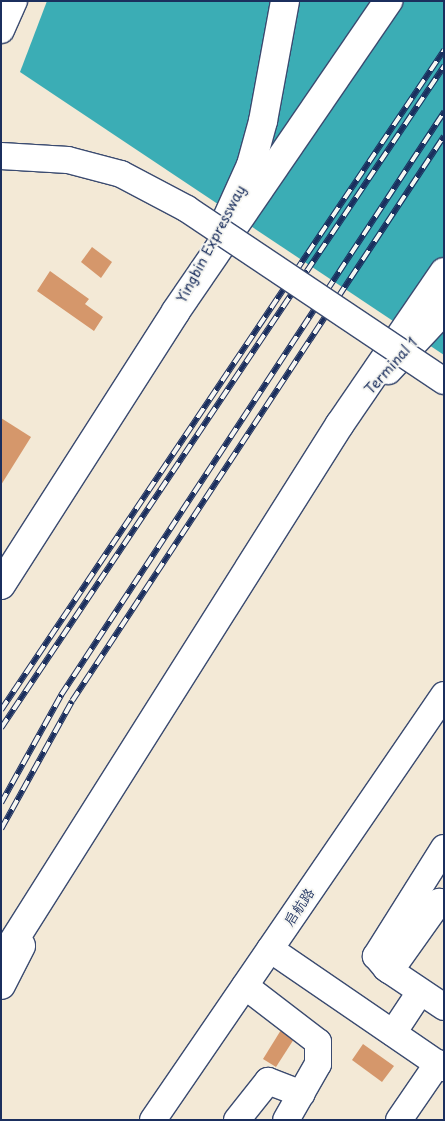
<!DOCTYPE html>
<meta charset="utf-8">
<style>
body{margin:0}
#map{position:relative;width:445px;height:1121px;overflow:hidden;background:#f3e9d6;font-family:"Playpen Sans","LXGW WenKai TC",sans-serif}
div>[style]{position:absolute}
.water>*{inset:0;background:#3badb5}
.building>*{inset:0;background:#d5976b}
.roads{filter:drop-shadow(1px 0 #3b4b70) drop-shadow(-1px 0 #3b4b70) drop-shadow(0 1px #3b4b70) drop-shadow(0 -1px #3b4b70)}
.minor>*{height:26px;margin:-13px;padding:0 13px;transform-origin:13px;border-radius:13px;background:#fff}
.major>*{height:28px;margin:-14px;padding:0 14px;transform-origin:14px;border-radius:14px;background:#fff}
.highway>*{height:28px;margin:-14px;padding:0 14px;transform-origin:14px;border-radius:14px;background:#fff}
.rail>*{height:5.5px;margin-top:-2.75px;transform-origin:0;background:repeating-linear-gradient(90deg,#f6f6f2 0 11px,#1b2f5e 0 22px);box-sizing:border-box;border-block:1px solid #1b2f5e}
.bridges{filter:drop-shadow(1px 0 #3b4b70) drop-shadow(-1px 0 #3b4b70) drop-shadow(0 1px #3b4b70) drop-shadow(0 -1px #3b4b70)}
.minor-bridge>*{height:26px;margin:-13px;padding:0 13px;transform-origin:13px;border-radius:13px;background:#fff}
span{translate:-50% -50%;white-space:nowrap;text-align:center;line-height:1.15;-webkit-text-stroke:4px #f6f6f2;paint-order:stroke}
.street-label{font-size:14px;color:#1b2f5e}
.frame{position:absolute;inset:0;border:2px solid #1b2f5e;pointer-events:none}
</style>
<div id="map">
<div class="water">
<i style="clip-path:polygon(47px 1px,444px 1px,444px 355px,20px 72px)"></i>
</div>
<div class="building">
<i style="clip-path:polygon(92px 247px,112px 262px,101px 278px,81px 262px)"></i>
<i style="clip-path:polygon(50px 271px,89px 299px,85px 304px,103px 317px,94px 331px,37px 291px)"></i>
<i style="clip-path:polygon(1px 418px,31px 437px,1px 485px)"></i>
<i style="clip-path:polygon(281px 1030px,294px 1039px,276px 1067px,263px 1059px)"></i>
<i style="clip-path:polygon(363px 1044px,394px 1066px,382px 1082px,352px 1060px)"></i>
</div>
<div class="roads">
<div class="minor">
<i style="left:1px;top:30px;width:32px;rotate:-66deg"></i>
<i style="left:444px;top:848px;width:128px;rotate:122.2deg"></i>
<i style="left:376px;top:956px;width:16px;rotate:50deg"></i>
<i style="left:386px;top:968px;width:70px;rotate:33.9deg"></i>
<i style="left:270px;top:949px;width:211px;rotate:34.4deg"></i>
<i style="left:390px;top:971px;width:85px;rotate:-54.6deg"></i>
<i style="left:439px;top:902px;width:6px;rotate:31deg"></i>
<i style="left:245px;top:986px;width:92px;rotate:37.5deg"></i>
<i style="left:318px;top:1042px;width:22px;rotate:90deg"></i>
<i style="left:318px;top:1064px;width:64px;rotate:119.7deg"></i>
<i style="left:393px;top:1033px;width:49px;rotate:-56.6deg"></i>
<i style="left:153px;top:1120px;width:515px;rotate:-55.6deg"></i>
<i style="left:237px;top:1120px;width:50px;rotate:-51.5deg"></i>
<i style="left:268px;top:1081px;width:36px;rotate:21deg"></i>
<i style="left:399px;top:1120px;width:69px;rotate:-55.6deg"></i>
</div>
<div class="major">
<i style="left:223px;top:227px;width:68px;rotate:-65.7deg"></i>
<i style="left:251px;top:165px;width:46px;rotate:-74.7deg"></i>
<i style="left:263px;top:121px;width:122px;rotate:-79.6deg"></i>
<i style="left:388px;top:370px;width:82px;rotate:-47deg"></i>
</div>
<div class="highway">
<i style="left:1px;top:585px;width:325px;rotate:-57.4deg"></i>
<i style="left:176px;top:311px;width:376px;rotate:-55.6deg"></i>
<i style="left:1px;top:961px;width:635px;rotate:-57.74deg"></i>
<i style="left:340px;top:424px;width:184px;rotate:-55.6deg"></i>
<i style="left:1px;top:985px;width:44px;rotate:-62.9deg"></i>
</div>
</div>
<div class="rail">
<i style="left:1px;top:710px;width:795px;rotate:-56.13deg"></i>
<i style="left:1px;top:728px;width:797px;rotate:-56.21deg"></i>
<i style="left:1px;top:803px;width:124px;rotate:-60.9deg"></i>
<i style="left:61px;top:695px;width:698px;rotate:-56.7deg"></i>
<i style="left:1px;top:829px;width:146px;rotate:-61deg"></i>
<i style="left:72px;top:701px;width:676px;rotate:-56.64deg"></i>
</div>
<div class="bridges">
<div class="minor-bridge">
<i style="left:1px;top:156px;width:67px;rotate:3.4deg"></i>
<i style="left:68px;top:160px;width:55px;rotate:14.8deg"></i>
<i style="left:121px;top:174px;width:75px;rotate:27.9deg"></i>
<i style="left:187px;top:209px;width:309px;rotate:33.8deg"></i>
</div>
</div>
<div class="street-label">
<span style="left:211px;top:244px;rotate:-62deg">Yingbin Expressway</span>
<span style="left:391px;top:366px;rotate:-48deg">Terminal 1</span>
<span style="left:299px;top:907px;rotate:-56deg">启航路</span>
</div>
<div class="frame"></div>
</div>
